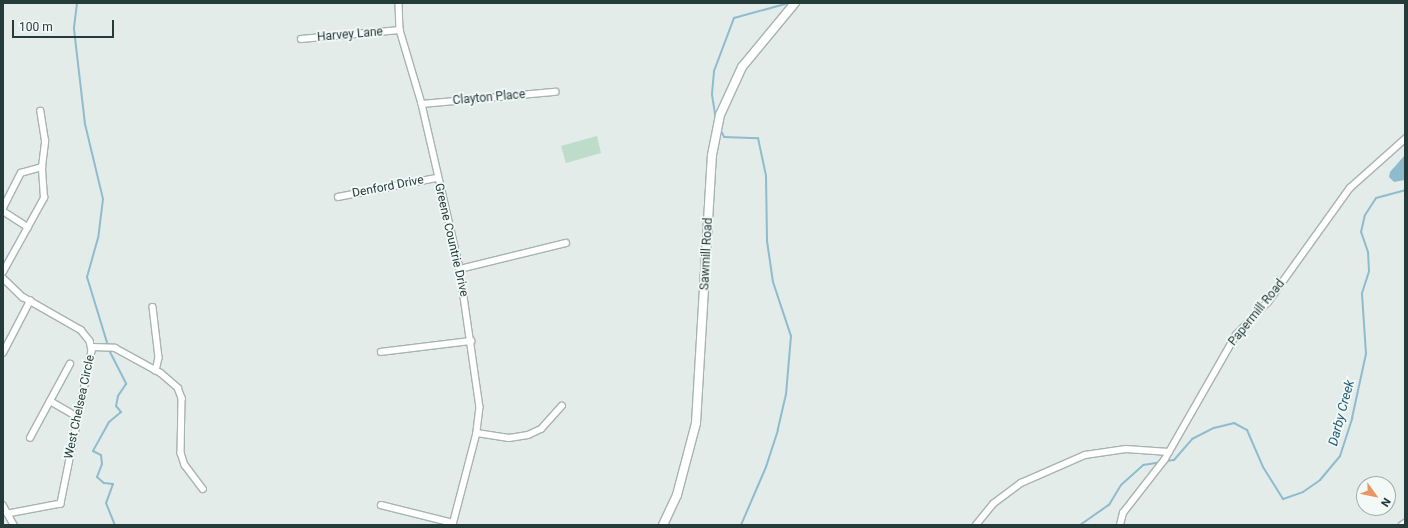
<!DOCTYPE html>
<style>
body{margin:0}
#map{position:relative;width:1408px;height:528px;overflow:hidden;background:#e3ece9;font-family:Roboto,sans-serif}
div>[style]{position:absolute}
.green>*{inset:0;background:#bddcc9}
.water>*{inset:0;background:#8ebcce}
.stream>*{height:2px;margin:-1px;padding:0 1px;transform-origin:1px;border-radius:1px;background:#8ebcce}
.roads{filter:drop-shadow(1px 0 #a6b4b1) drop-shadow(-1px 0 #a6b4b1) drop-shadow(0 1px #a6b4b1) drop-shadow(0 -1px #a6b4b1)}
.street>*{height:5.5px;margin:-2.75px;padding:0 2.75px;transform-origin:2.75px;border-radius:2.75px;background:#fff}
.secondary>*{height:8px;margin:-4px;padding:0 4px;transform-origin:4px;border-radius:4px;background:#fff}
span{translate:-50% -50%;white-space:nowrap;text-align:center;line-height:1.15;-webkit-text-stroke:3.5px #f3f9f7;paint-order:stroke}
.street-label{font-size:12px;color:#243c39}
.water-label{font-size:13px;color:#215d75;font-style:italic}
.frame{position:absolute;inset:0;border:4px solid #243c39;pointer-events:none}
.north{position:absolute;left:1356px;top:476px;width:40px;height:40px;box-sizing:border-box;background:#f3f9f7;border:1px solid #a0adab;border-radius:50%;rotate:123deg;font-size:11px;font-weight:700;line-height:16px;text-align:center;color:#243c39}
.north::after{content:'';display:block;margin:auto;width:14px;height:18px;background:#ea9563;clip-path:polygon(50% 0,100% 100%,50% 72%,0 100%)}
.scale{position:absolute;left:12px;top:20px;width:102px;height:18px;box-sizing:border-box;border:2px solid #243c39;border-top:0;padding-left:5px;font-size:12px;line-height:14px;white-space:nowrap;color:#243c39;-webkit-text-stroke:3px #f3f9f7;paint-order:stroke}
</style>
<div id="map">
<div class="green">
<i style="clip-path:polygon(597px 136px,601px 153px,566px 163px,561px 146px)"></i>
</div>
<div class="water">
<i style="clip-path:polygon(1405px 155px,1405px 180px,1394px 182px,1389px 177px,1390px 172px)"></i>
</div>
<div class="stream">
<i style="left:77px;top:3px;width:26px;rotate:97deg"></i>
<i style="left:74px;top:29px;width:96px;rotate:83.4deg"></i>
<i style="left:85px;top:124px;width:77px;rotate:76.5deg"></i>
<i style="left:103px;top:199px;width:39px;rotate:97deg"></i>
<i style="left:98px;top:238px;width:41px;rotate:105.8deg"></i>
<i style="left:87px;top:277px;width:78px;rotate:73deg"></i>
<i style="left:110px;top:352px;width:36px;rotate:63deg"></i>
<i style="left:126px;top:384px;width:14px;rotate:124deg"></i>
<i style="left:118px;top:396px;width:10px;rotate:101deg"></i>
<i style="left:116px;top:406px;width:8px;rotate:50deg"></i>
<i style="left:121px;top:412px;width:16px;rotate:140deg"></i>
<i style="left:109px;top:422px;width:33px;rotate:119deg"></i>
<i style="left:93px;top:451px;width:9px;rotate:27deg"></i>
<i style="left:101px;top:455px;width:9px;rotate:84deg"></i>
<i style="left:102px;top:464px;width:14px;rotate:111deg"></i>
<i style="left:97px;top:477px;width:9px;rotate:41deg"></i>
<i style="left:104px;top:483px;width:9px;rotate:6deg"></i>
<i style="left:113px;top:484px;width:20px;rotate:110deg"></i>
<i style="left:106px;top:503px;width:24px;rotate:68deg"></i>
<i style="left:716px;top:120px;width:26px;rotate:-99deg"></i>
<i style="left:712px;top:94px;width:23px;rotate:-85deg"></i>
<i style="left:714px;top:71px;width:57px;rotate:-69.3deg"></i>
<i style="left:734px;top:18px;width:57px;rotate:-15.3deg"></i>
<i style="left:720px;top:129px;width:9px;rotate:63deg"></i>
<i style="left:724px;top:137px;width:34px;rotate:2deg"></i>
<i style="left:758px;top:138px;width:39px;rotate:78deg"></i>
<i style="left:766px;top:176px;width:65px;rotate:89.1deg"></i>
<i style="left:767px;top:241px;width:41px;rotate:81.7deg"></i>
<i style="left:773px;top:282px;width:57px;rotate:71.6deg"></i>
<i style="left:791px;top:336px;width:58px;rotate:94.9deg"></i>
<i style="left:786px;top:394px;width:37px;rotate:103deg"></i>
<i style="left:778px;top:430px;width:39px;rotate:108deg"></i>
<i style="left:766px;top:467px;width:63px;rotate:113.3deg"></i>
<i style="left:1166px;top:461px;width:8px;rotate:-7deg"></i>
<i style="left:1174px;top:460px;width:28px;rotate:-49deg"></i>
<i style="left:1192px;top:439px;width:25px;rotate:-27deg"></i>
<i style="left:1214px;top:428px;width:21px;rotate:-14deg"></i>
<i style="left:1234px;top:423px;width:15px;rotate:28deg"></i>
<i style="left:1247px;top:430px;width:40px;rotate:66.6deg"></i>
<i style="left:1263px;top:467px;width:38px;rotate:58deg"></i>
<i style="left:1283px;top:499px;width:21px;rotate:-19deg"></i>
<i style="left:1303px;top:492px;width:21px;rotate:-35deg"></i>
<i style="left:1320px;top:480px;width:31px;rotate:-50deg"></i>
<i style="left:1340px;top:456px;width:40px;rotate:-72deg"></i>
<i style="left:1352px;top:418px;width:66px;rotate:-77.7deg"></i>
<i style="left:1366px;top:354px;width:61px;rotate:-93.8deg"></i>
<i style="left:1362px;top:293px;width:23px;rotate:-72deg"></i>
<i style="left:1369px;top:271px;width:19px;rotate:-93deg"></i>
<i style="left:1368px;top:252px;width:21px;rotate:-109deg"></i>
<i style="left:1361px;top:232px;width:17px;rotate:-77deg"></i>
<i style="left:1365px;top:215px;width:20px;rotate:-57deg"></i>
<i style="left:1376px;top:198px;width:30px;rotate:-15deg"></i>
<i style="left:1080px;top:525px;width:35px;rotate:-35deg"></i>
<i style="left:1109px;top:505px;width:23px;rotate:-59deg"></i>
<i style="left:1121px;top:485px;width:30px;rotate:-42deg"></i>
<i style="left:1143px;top:465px;width:18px;rotate:-9deg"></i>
</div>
<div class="roads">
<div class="street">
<i style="left:399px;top:3px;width:27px;rotate:88deg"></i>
<i style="left:400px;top:30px;width:77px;rotate:73.4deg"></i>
<i style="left:422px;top:104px;width:169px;rotate:77deg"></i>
<i style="left:460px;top:269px;width:139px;rotate:81.8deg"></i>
<i style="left:480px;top:407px;width:26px;rotate:97deg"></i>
<i style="left:477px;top:433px;width:95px;rotate:104.6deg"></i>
<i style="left:301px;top:39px;width:99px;rotate:-5.2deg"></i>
<i style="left:422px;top:104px;width:134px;rotate:-5.2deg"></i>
<i style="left:338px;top:197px;width:101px;rotate:-10.9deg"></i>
<i style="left:3px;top:208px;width:39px;rotate:-63deg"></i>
<i style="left:21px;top:173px;width:22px;rotate:-16deg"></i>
<i style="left:3px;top:211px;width:30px;rotate:33deg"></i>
<i style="left:460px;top:269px;width:109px;rotate:-13.8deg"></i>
<i style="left:3px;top:272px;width:85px;rotate:-61deg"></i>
<i style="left:44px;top:198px;width:31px;rotate:-94deg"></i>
<i style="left:42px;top:167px;width:26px;rotate:-83deg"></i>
<i style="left:45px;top:141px;width:30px;rotate:-99deg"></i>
<i style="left:3px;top:278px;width:28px;rotate:44deg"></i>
<i style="left:23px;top:297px;width:67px;rotate:29.6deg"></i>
<i style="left:81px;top:330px;width:14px;rotate:51deg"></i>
<i style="left:90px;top:341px;width:10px;rotate:79deg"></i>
<i style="left:92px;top:351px;width:156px;rotate:101.5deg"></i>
<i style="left:61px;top:504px;width:54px;rotate:169.3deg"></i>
<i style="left:153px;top:307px;width:51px;rotate:83.3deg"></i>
<i style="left:159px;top:358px;width:13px;rotate:103deg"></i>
<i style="left:92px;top:347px;width:23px;rotate:2deg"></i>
<i style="left:115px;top:348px;width:52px;rotate:28.5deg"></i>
<i style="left:161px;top:373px;width:23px;rotate:41deg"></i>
<i style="left:178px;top:388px;width:11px;rotate:68deg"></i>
<i style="left:182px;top:398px;width:55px;rotate:91deg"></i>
<i style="left:181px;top:453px;width:13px;rotate:72deg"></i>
<i style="left:185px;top:465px;width:30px;rotate:53deg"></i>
<i style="left:381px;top:352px;width:91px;rotate:-7deg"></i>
<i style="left:3px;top:353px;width:59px;rotate:-62.6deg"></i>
<i style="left:50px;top:401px;width:32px;rotate:30deg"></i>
<i style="left:477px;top:433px;width:32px;rotate:9deg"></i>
<i style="left:509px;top:438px;width:19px;rotate:-9deg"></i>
<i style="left:528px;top:435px;width:14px;rotate:-25deg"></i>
<i style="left:541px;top:429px;width:31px;rotate:-48deg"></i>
<i style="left:30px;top:438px;width:84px;rotate:-61.6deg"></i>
<i style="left:3px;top:505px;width:23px;rotate:61deg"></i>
<i style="left:381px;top:505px;width:74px;rotate:14deg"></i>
<i style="left:976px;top:525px;width:27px;rotate:-51deg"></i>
<i style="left:993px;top:504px;width:35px;rotate:-37deg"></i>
<i style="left:1021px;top:483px;width:70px;rotate:-23.6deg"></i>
<i style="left:1085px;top:455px;width:41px;rotate:-8.3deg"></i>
<i style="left:1126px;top:449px;width:43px;rotate:4deg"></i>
<i style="left:1120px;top:525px;width:12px;rotate:-76deg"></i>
<i style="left:1123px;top:513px;width:68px;rotate:-52.1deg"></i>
<i style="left:1165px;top:459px;width:143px;rotate:-60.2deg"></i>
<i style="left:1236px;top:335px;width:46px;rotate:-45.9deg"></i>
<i style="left:1268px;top:302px;width:140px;rotate:-54.3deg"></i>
<i style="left:1350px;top:188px;width:74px;rotate:-41.7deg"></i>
<i style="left:1402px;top:525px;width:4px;rotate:-34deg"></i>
</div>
<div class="secondary">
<i style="left:663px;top:525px;width:33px;rotate:-65deg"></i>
<i style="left:677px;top:495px;width:74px;rotate:-75.2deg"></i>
<i style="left:696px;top:423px;width:268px;rotate:-86.6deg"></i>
<i style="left:712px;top:155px;width:41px;rotate:-78.7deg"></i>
<i style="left:720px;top:115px;width:53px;rotate:-65.4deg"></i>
<i style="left:742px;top:67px;width:83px;rotate:-50.4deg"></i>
</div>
</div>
<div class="street-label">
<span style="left:350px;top:35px;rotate:-5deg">Harvey Lane</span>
<span style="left:489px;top:98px;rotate:-5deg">Clayton Place</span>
<span style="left:388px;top:187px;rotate:-11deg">Denford Drive</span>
<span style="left:451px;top:240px;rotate:77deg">Greene Countrie Drive</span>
<span style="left:707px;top:254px;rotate:-87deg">Sawmill Road</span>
<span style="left:1257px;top:313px;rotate:-51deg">Papermill Road</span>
<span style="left:80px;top:407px;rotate:-78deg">West Chelsea Circle</span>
</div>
<div class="water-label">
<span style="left:1342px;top:413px;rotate:-75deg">Darby Creek</span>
</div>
<div class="frame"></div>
<div class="north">N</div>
<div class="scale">100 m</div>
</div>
